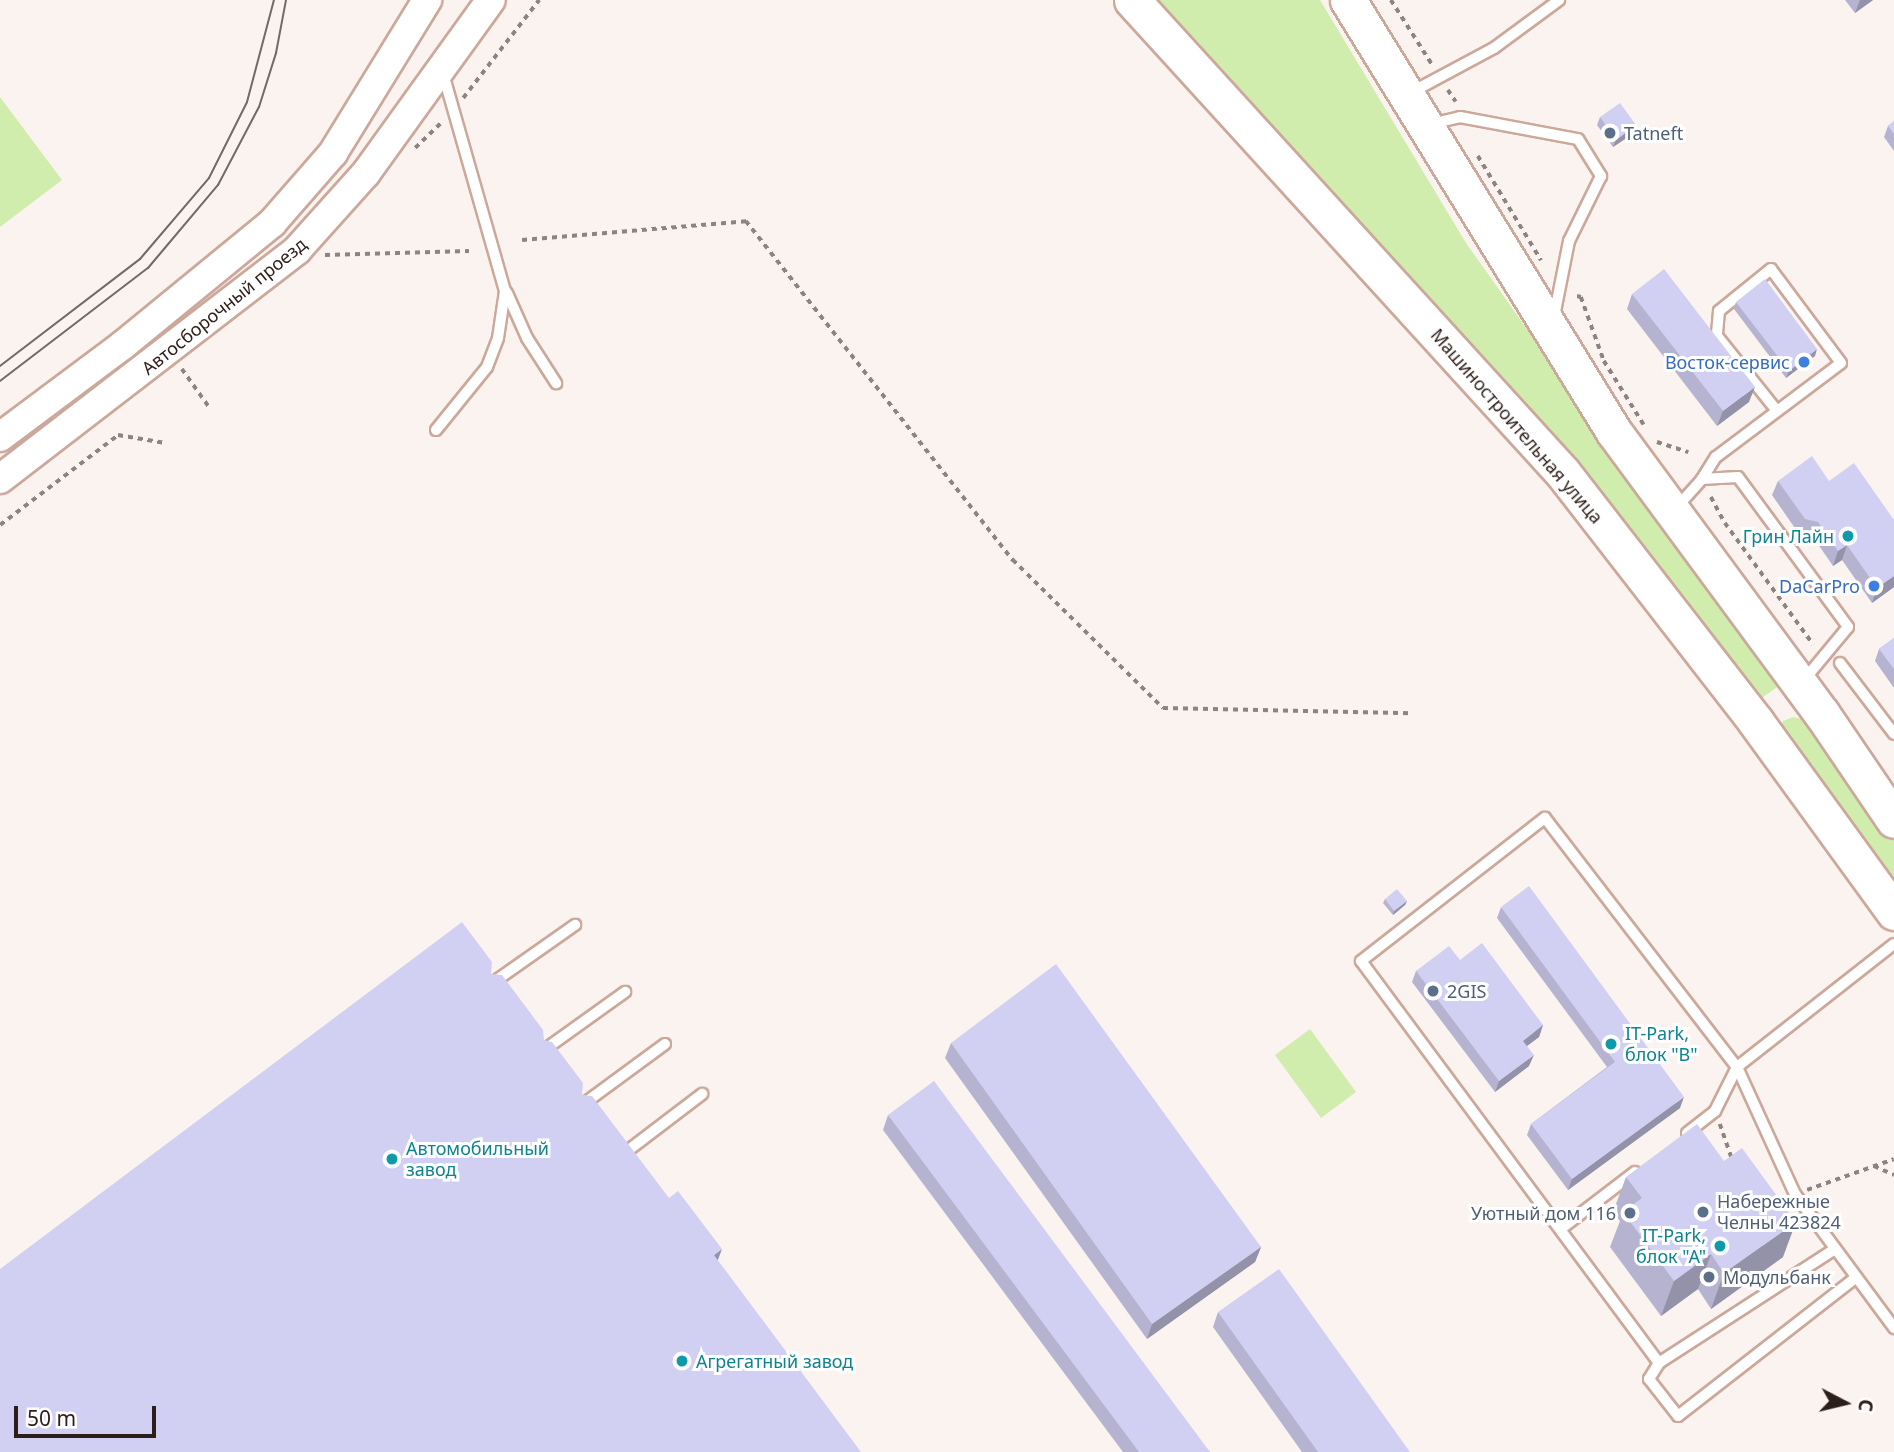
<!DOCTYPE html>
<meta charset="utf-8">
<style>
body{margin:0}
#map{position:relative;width:1894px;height:1452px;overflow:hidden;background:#faf3f0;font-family:"Noto Sans",sans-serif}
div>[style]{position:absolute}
.green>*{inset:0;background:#d1edad}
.path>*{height:3.5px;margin-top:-1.75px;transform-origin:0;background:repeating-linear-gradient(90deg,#8e837f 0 5px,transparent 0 10px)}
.roads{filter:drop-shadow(2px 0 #cca89b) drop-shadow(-2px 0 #cca89b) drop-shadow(0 2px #cca89b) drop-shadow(0 -2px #cca89b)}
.service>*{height:10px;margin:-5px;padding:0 5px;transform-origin:5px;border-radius:5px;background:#fff}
.tertiary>*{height:28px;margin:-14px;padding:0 14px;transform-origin:14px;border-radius:14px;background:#fff}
.primary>*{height:35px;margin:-17.5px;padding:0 17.5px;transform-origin:17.5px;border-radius:17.5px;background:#fff}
.tram>*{height:2px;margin:-1px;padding:0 1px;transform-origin:1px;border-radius:1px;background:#756965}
.wall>*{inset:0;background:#b5b3d0}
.shaded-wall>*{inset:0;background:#9392a9}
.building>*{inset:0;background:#d2d0f2}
.dots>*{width:19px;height:19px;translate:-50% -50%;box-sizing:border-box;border:4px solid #fff;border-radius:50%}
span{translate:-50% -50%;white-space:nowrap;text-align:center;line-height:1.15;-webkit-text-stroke:6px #fff;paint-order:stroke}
.service-label{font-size:18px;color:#4e5e75}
.left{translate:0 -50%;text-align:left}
.right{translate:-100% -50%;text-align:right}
.street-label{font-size:18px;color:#2c1e19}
.shop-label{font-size:18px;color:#366cbe}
.culture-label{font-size:18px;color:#0d838f}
.north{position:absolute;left:1810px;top:1368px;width:70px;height:70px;-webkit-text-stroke:5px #fff;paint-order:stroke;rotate:97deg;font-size:19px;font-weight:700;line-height:28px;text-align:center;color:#2c1e19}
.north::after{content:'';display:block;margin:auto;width:24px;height:32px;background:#2c1e19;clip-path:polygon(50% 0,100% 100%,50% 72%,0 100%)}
.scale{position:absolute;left:14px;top:1406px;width:142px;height:32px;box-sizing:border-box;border:4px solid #2c1e19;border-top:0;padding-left:9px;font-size:21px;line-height:24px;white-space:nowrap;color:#2c1e19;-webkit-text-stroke:5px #fff;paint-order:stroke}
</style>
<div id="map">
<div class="green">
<i style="clip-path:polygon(1149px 0,1320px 0,1466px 243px,1780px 685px,1759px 700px)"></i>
<i style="clip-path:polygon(0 97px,62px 180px,0 227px)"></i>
<i style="clip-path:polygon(1793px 717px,1806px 720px,1894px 836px,1894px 886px,1779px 735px,1783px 721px)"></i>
<i style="clip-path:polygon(1310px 1029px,1356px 1092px,1321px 1118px,1275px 1055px)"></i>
</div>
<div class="path">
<i style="left:1391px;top:0;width:78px;rotate:57.5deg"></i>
<i style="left:1448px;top:90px;width:14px;rotate:56deg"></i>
<i style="left:463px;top:98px;width:124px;rotate:-52.2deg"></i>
<i style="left:415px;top:148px;width:37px;rotate:-44deg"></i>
<i style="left:1478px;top:156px;width:122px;rotate:58.8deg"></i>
<i style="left:522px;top:240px;width:225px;rotate:-4.8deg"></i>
<i style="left:746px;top:221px;width:432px;rotate:51.8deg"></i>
<i style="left:1013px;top:560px;width:211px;rotate:44.6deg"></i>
<i style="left:1163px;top:708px;width:249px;rotate:1.2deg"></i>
<i style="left:325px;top:255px;width:144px;rotate:-1.6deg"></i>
<i style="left:1577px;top:296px;width:4px;rotate:14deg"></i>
<i style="left:1581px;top:297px;width:68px;rotate:70.2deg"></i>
<i style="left:1604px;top:361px;width:75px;rotate:58deg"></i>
<i style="left:182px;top:369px;width:47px;rotate:54.6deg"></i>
<i style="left:1657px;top:442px;width:33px;rotate:18deg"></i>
<i style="left:1711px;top:497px;width:30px;rotate:62deg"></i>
<i style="left:1725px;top:523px;width:150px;rotate:54deg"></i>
<i style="left:0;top:525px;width:148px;rotate:-37.3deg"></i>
<i style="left:118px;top:435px;width:48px;rotate:9.7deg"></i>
<i style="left:1720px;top:1124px;width:37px;rotate:71deg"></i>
<i style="left:1874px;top:1166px;width:22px;rotate:24deg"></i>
<i style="left:1807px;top:1190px;width:92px;rotate:-19.6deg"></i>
</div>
<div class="roads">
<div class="service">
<i style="left:1410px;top:93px;width:95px;rotate:-28.2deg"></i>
<i style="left:1494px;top:48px;width:81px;rotate:-36.4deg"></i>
<i style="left:1430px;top:124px;width:31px;rotate:-13deg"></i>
<i style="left:1460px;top:117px;width:120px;rotate:10.6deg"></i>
<i style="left:1578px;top:139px;width:44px;rotate:58.1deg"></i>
<i style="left:1601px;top:176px;width:72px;rotate:116.2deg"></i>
<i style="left:1569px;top:241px;width:77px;rotate:101.2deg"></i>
<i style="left:507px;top:293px;width:49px;rotate:66deg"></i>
<i style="left:527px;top:338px;width:54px;rotate:57.2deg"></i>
<i style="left:436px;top:430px;width:81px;rotate:-51deg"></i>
<i style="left:487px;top:367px;width:31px;rotate:-69deg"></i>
<i style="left:498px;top:338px;width:48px;rotate:-81.5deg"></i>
<i style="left:505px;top:291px;width:226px;rotate:-105.9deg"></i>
<i style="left:1702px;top:479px;width:26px;rotate:-58deg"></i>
<i style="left:1716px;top:457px;width:156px;rotate:-36.9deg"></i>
<i style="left:1841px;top:363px;width:117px;rotate:-126.7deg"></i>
<i style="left:1771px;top:269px;width:67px;rotate:141.1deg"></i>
<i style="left:1719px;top:311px;width:25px;rotate:95deg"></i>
<i style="left:1717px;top:336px;width:96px;rotate:51.3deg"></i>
<i style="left:1677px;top:507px;width:38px;rotate:-48deg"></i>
<i style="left:1702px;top:479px;width:36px;rotate:-3deg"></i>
<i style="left:1738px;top:477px;width:186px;rotate:53.7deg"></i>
<i style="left:1848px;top:627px;width:69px;rotate:129.7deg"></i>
<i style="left:1840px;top:663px;width:89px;rotate:52.7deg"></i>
<i style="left:491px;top:984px;width:103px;rotate:-35.1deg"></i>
<i style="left:544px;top:1050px;width:100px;rotate:-35.6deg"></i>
<i style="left:582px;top:1105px;width:103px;rotate:-36.3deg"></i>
<i style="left:1687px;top:1133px;width:36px;rotate:-38deg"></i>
<i style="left:1715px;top:1111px;width:49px;rotate:-63.4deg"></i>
<i style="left:1737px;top:1067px;width:199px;rotate:-38.1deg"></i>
<i style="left:626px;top:1152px;width:96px;rotate:-37.3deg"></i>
<i style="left:1562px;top:1228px;width:92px;rotate:-37.5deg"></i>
<i style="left:1835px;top:1249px;width:210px;rotate:147.1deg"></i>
<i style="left:1659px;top:1363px;width:500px;rotate:-126.55deg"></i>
<i style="left:1361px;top:961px;width:233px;rotate:-37.9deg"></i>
<i style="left:1545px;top:818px;width:314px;rotate:52.4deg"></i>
<i style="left:1737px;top:1067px;width:140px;rotate:65.5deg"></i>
<i style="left:1795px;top:1194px;width:167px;rotate:53.5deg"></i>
<i style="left:1659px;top:1363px;width:19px;rotate:122deg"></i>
<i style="left:1649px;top:1379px;width:47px;rotate:51.9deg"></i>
<i style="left:1678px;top:1416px;width:223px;rotate:-37.9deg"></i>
</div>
<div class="tertiary">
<i style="left:0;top:437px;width:154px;rotate:-36.8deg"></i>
<i style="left:123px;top:345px;width:193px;rotate:-39.3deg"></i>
<i style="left:272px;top:223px;width:93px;rotate:-48.9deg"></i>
<i style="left:333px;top:153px;width:180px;rotate:-58.4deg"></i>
<i style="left:0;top:479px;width:375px;rotate:-37.6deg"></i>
<i style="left:297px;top:250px;width:103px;rotate:-48.1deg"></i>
<i style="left:366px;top:173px;width:213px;rotate:-54.2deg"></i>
</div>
<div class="primary">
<i style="left:1132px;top:0;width:640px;rotate:47.66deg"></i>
<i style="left:1563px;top:473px;width:315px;rotate:52.2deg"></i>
<i style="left:1756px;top:722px;width:235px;rotate:54deg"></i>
<i style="left:1348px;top:0;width:507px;rotate:58.38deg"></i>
<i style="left:1614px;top:432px;width:350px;rotate:53.6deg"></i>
<i style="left:1822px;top:714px;width:128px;rotate:55.8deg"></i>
</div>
</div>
<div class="tram">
<i style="left:0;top:366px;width:176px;rotate:-37.4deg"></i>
<i style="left:140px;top:259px;width:106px;rotate:-49.6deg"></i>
<i style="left:209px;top:178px;width:85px;rotate:-63.4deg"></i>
<i style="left:247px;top:102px;width:106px;rotate:-75.2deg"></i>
<i style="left:0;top:381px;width:186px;rotate:-37.4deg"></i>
<i style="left:148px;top:268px;width:109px;rotate:-49.9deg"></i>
<i style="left:218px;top:185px;width:88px;rotate:-62.3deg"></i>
<i style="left:259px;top:107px;width:57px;rotate:-72.5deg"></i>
<i style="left:276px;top:53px;width:54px;rotate:-79.3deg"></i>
</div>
<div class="wall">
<i style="clip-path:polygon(1845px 0,1873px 0,1855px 13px)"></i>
<i style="clip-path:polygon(1600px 117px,1634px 133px,1613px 147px,1597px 125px)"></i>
<i style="clip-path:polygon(1894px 121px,1894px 151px,1884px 137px,1888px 126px)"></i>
<i style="clip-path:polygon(1632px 294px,1749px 402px,1717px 426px,1627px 309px)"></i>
<i style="clip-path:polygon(1736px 302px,1815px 356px,1786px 378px,1734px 309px)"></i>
<i style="clip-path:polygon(1778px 481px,1829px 481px,1894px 520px,1894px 587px,1872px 603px,1842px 560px,1833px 566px,1813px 537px,1799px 534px,1772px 495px)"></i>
<i style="clip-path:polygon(1894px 638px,1894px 688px,1875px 661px,1879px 649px)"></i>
<i style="clip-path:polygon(1385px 899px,1407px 901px,1405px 905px,1393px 915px,1383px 903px)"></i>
<i style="clip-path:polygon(1501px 907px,1680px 1108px,1568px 1190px,1527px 1135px,1531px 1124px,1607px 1067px,1497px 918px)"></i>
<i style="clip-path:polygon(1460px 960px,1543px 1025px,1539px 1037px,1527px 1046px,1529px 1066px,1495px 1092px,1412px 982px,1416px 971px)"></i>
<i style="clip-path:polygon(951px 1043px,1261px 1247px,1255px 1262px,1147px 1339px,945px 1058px)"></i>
<i style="clip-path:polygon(888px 1115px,1210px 1452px,1123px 1452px,883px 1130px)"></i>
<i style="clip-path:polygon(1626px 1177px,1783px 1257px,1711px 1309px,1698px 1289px,1661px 1316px,1610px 1247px,1620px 1221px,1613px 1212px)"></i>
<i style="clip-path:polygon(1218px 1312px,1410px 1452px,1302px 1452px,1213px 1327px)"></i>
</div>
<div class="shaded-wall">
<i style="clip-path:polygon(1860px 0,1873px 0,1855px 13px)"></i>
<i style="clip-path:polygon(1636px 125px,1634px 133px,1613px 147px,1616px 140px)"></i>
<i style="clip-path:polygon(1817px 349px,1815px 356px,1786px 378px,1789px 371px)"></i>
<i style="clip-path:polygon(1755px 387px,1749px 402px,1717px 426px,1723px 411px)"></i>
<i style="clip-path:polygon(1847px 545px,1842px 560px,1833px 566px,1838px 551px)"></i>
<i style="clip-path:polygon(1894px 576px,1894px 587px,1872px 603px,1877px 588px)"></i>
<i style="clip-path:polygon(1407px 901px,1405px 905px,1393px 915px,1394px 911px)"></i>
<i style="clip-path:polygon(1543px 1025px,1539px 1037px,1519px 1052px,1523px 1041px)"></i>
<i style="clip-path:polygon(1534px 1055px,1529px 1066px,1495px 1092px,1499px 1081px)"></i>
<i style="clip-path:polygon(1684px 1097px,1680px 1108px,1568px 1190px,1572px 1179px)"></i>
<i style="clip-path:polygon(1796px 1222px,1783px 1257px,1711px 1309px,1724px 1273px)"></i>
<i style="clip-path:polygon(1261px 1247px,1255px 1262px,1147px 1339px,1152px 1324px)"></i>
<i style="clip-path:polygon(722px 1249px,716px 1265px,714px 1255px)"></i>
<i style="clip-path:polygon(1711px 1254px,1698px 1289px,1661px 1316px,1674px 1281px)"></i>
</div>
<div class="building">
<i style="clip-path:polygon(1620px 103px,1636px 125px,1616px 140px,1600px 117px)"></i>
<i style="clip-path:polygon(1894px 121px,1894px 134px,1888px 126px)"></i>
<i style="clip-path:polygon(1664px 269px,1755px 387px,1723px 411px,1632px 294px)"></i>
<i style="clip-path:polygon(1765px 279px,1817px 349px,1789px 371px,1736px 302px)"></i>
<i style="clip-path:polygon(1812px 456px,1829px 481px,1854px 463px,1894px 520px,1894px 576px,1877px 588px,1847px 545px,1838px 551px,1818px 522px,1805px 519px,1778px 481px)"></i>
<i style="clip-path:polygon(1894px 638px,1894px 669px,1879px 649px)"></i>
<i style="clip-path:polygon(1529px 886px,1684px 1097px,1572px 1179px,1531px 1124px,1615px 1062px,1501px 907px)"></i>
<i style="clip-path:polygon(1397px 889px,1407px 901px,1394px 911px,1385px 899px)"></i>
<i style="clip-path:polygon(462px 922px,492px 962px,491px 974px,502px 975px,543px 1030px,544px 1040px,552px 1042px,583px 1083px,582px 1095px,592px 1096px,669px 1198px,678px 1191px,722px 1249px,714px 1255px,861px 1452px,0 1452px,0 1269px)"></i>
<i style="clip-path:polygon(1482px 943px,1543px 1025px,1523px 1041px,1534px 1055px,1499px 1081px,1416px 971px,1449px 946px,1460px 960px)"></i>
<i style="clip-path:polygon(1056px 964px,1261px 1247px,1152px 1324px,951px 1043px)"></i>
<i style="clip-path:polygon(934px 1081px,1210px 1452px,1139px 1452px,888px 1115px)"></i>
<i style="clip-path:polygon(1697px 1124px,1724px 1161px,1742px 1148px,1796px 1222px,1724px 1273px,1711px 1254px,1674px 1281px,1623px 1212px,1642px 1198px,1626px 1177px)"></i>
<i style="clip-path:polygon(1279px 1269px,1410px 1452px,1318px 1452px,1218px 1312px)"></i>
</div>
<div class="dots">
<i style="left:1610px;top:133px;background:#5c6f8a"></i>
<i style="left:1804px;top:362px;background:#3f7fe0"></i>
<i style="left:1848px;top:536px;background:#0f9aa8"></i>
<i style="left:1874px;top:586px;background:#3f7fe0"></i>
<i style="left:1433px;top:991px;background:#5c6f8a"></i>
<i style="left:1611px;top:1044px;background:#0f9aa8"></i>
<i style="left:392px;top:1159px;background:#0f9aa8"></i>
<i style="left:1703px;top:1212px;background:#5c6f8a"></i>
<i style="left:1630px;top:1213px;background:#5c6f8a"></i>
<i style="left:1720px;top:1246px;background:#0f9aa8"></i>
<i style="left:1709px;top:1277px;background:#5c6f8a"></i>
<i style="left:682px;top:1361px;background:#0f9aa8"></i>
</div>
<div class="service-label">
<span class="left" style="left:1624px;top:133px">Tatneft</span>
<span class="left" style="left:1447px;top:991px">2GIS</span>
<span class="left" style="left:1717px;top:1212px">Набережные<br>Челны 423824</span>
<span class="right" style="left:1616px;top:1213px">Уютный дом 116</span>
<span class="left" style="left:1723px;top:1277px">Модульбанк</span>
</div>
<div class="street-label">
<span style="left:224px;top:306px;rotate:-39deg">Автосборочный проезд</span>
<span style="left:1517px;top:426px;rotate:49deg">Машиностроительная улица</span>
</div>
<div class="shop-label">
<span class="right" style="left:1790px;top:362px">Восток-сервис</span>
<span class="right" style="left:1860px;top:586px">DaCarPro</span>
</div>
<div class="culture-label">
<span class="right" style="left:1834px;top:536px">Грин Лайн</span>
<span class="left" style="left:1625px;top:1044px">IT-Park,<br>блок "В"</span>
<span class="left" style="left:406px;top:1159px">Автомобильный<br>завод</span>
<span class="right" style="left:1706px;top:1246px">IT-Park,<br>блок "А"</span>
<span class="left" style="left:696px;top:1361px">Агрегатный завод</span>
</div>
<div class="north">С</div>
<div class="scale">50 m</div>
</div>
